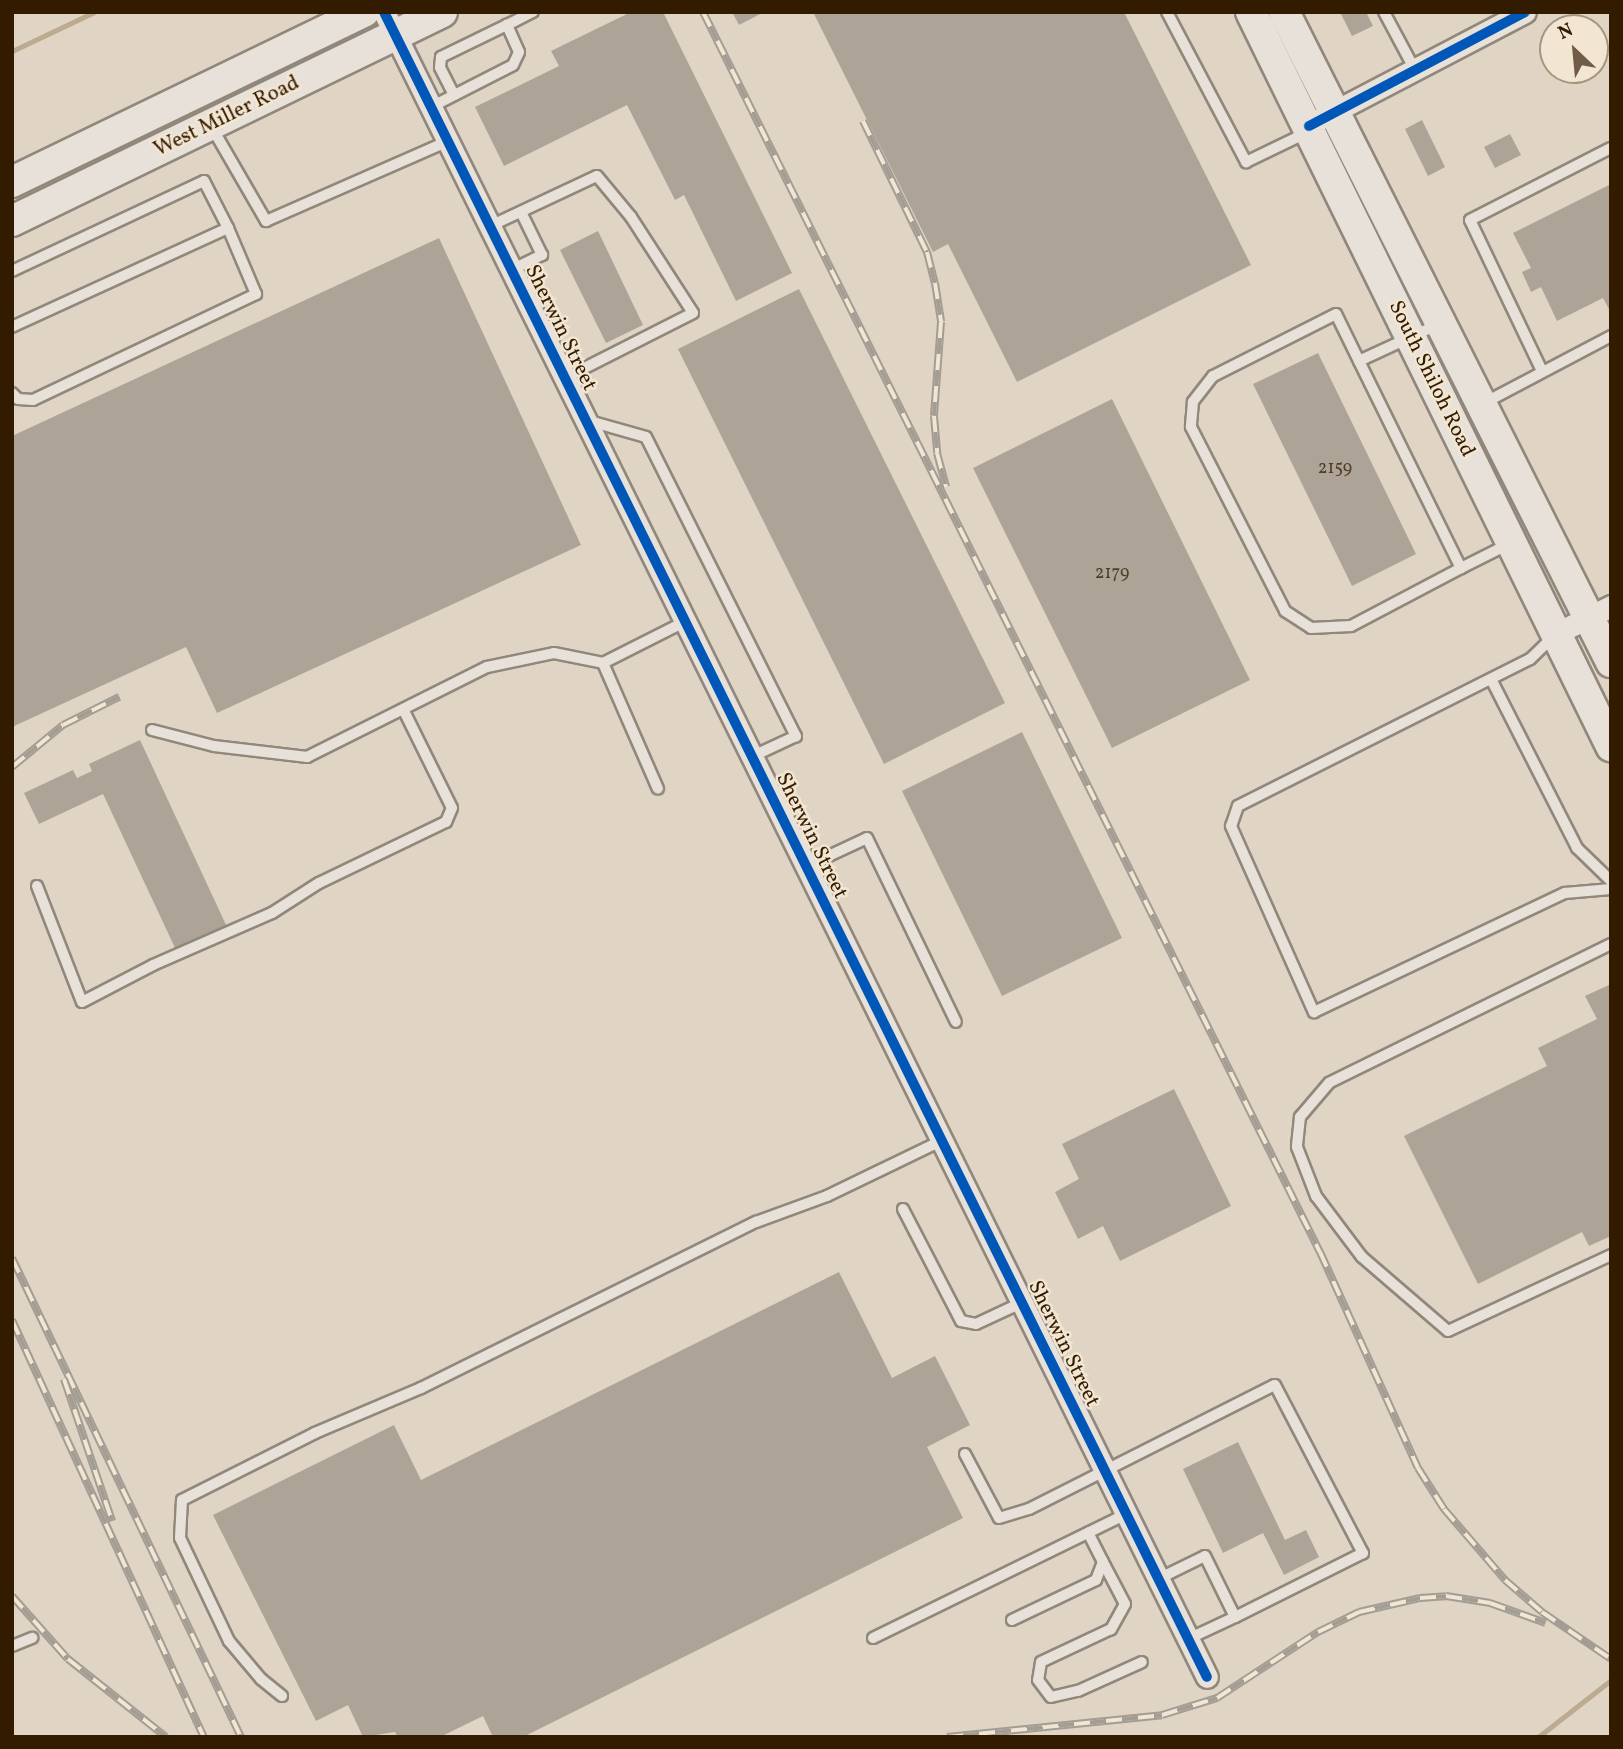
<!DOCTYPE html>
<style>
body{margin:0}
#map{position:relative;width:1623px;height:1749px;overflow:hidden;background:#e0d5c5;font-family:Vollkorn,serif}
div>[style]{position:absolute}
.stream>*{height:5px;margin:-2.5px;padding:0 2.5px;transform-origin:2.5px;border-radius:2.5px;background:#bcaa91}
.building>*{inset:0;background:#ada497}
.roads{filter:drop-shadow(2px 0 #91877b) drop-shadow(-2px 0 #91877b) drop-shadow(0 2px #91877b) drop-shadow(0 -2px #91877b)}
.service>*{height:10px;margin:-5px;padding:0 5px;transform-origin:5px;border-radius:5px;background:#e7e1d9}
.minor>*{height:21px;margin:-10.5px;padding:0 10.5px;transform-origin:10.5px;border-radius:10.5px;background:#e7e1d9}
.secondary>*{height:30px;margin:-15px;padding:0 15px;transform-origin:15px;border-radius:15px;background:#e7e1d9}
.rail>*{height:8px;margin-top:-4px;transform-origin:0;background:repeating-linear-gradient(90deg,#f2e6d2 0 16px,#a49d94 0 32px);box-sizing:border-box;border-block:2px solid #a49d94}
.cycleway>*{height:10px;margin:-5px;padding:0 5px;transform-origin:5px;border-radius:5px;background:#0057b8}
span{translate:-50% -50%;white-space:nowrap;text-align:center;line-height:1.15;-webkit-text-stroke:5px #f2e6d2;paint-order:stroke}
.number-label{font-size:18px;color:#523d26}
.number-label span{-webkit-text-stroke-width:0}
.street-label{font-size:21px;color:#331b00}
.frame{position:absolute;inset:0;border:14px solid #331b00;pointer-events:none}
.north{position:absolute;left:1539px;top:14px;width:70px;height:70px;box-sizing:border-box;background:#f2e6d2;border:2px solid #a6957e;border-radius:50%;rotate:334deg;font-size:19px;font-weight:700;line-height:28px;text-align:center;color:#331b00}
.north::after{content:'';display:block;margin:auto;width:24px;height:32px;background:#705c45;clip-path:polygon(50% 0,100% 100%,50% 72%,0 100%)}
</style>
<div id="map">
<div class="stream">
<i style="left:12px;top:51px;width:91px;rotate:-25.4deg"></i>
<i style="left:1538px;top:1737px;width:93px;rotate:-38deg"></i>
</div>
<div class="building">
<i style="clip-path:polygon(631px 12px,663px 12px,792px 273px,736px 301px,684px 195px,675px 200px,627px 105px,504px 166px,475px 107px,559px 66px,551px 51px)"></i>
<i style="clip-path:polygon(732px 12px,764px 12px,739px 25px)"></i>
<i style="clip-path:polygon(813px 12px,1124px 12px,1251px 265px,1017px 382px,948px 244px,933px 252px)"></i>
<i style="clip-path:polygon(1340px 12px,1366px 12px,1373px 26px,1352px 36px)"></i>
<i style="clip-path:polygon(1422px 120px,1445px 167px,1428px 176px,1405px 129px)"></i>
<i style="clip-path:polygon(1510px 134px,1521px 155px,1495px 168px,1484px 147px)"></i>
<i style="clip-path:polygon(1611px 184px,1611px 313px,1603px 298px,1557px 321px,1541px 287px,1531px 292px,1522px 272px,1531px 268px,1513px 233px)"></i>
<i style="clip-path:polygon(598px 231px,643px 325px,606px 343px,560px 250px)"></i>
<i style="clip-path:polygon(439px 238px,581px 545px,217px 713px,186px 647px,12px 727px,12px 436px)"></i>
<i style="clip-path:polygon(799px 289px,1005px 703px,884px 764px,678px 349px)"></i>
<i style="clip-path:polygon(1318px 353px,1416px 554px,1352px 586px,1253px 384px)"></i>
<i style="clip-path:polygon(1112px 399px,1250px 680px,1112px 748px,973px 468px)"></i>
<i style="clip-path:polygon(1022px 732px,1122px 938px,1002px 996px,902px 791px)"></i>
<i style="clip-path:polygon(140px 740px,227px 927px,176px 950px,103px 794px,39px 824px,24px 793px,73px 770px,77px 778px,92px 771px,89px 764px)"></i>
<i style="clip-path:polygon(1611px 984px,1611px 1236px,1589px 1246px,1582px 1232px,1478px 1284px,1404px 1136px,1547px 1066px,1538px 1048px,1597px 1019px,1585px 996px)"></i>
<i style="clip-path:polygon(1174px 1089px,1231px 1206px,1120px 1261px,1103px 1226px,1078px 1239px,1055px 1192px,1079px 1179px,1062px 1144px)"></i>
<i style="clip-path:polygon(839px 1272px,892px 1378px,935px 1356px,970px 1425px,927px 1447px,963px 1518px,523px 1737px,493px 1737px,483px 1716px,440px 1737px,398px 1737px,395px 1732px,363px 1737px,348px 1705px,316px 1721px,213px 1515px,394px 1425px,421px 1480px)"></i>
<i style="clip-path:polygon(1238px 1442px,1285px 1540px,1306px 1530px,1319px 1557px,1284px 1575px,1263px 1533px,1223px 1553px,1183px 1469px)"></i>
</div>
<div class="roads">
<div class="service">
<i style="left:1167px;top:12px;width:170px;rotate:62.2deg"></i>
<i style="left:1246px;top:162px;width:69px;rotate:-25.8deg"></i>
<i style="left:1384px;top:12px;width:66px;rotate:61.9deg"></i>
<i style="left:454px;top:95px;width:31px;rotate:-117deg"></i>
<i style="left:440px;top:67px;width:10px;rotate:-84deg"></i>
<i style="left:441px;top:57px;width:73px;rotate:-25.9deg"></i>
<i style="left:429px;top:108px;width:94px;rotate:-27.1deg"></i>
<i style="left:513px;top:65px;width:14px;rotate:-65deg"></i>
<i style="left:519px;top:52px;width:30px;rotate:-114deg"></i>
<i style="left:507px;top:25px;width:29px;rotate:-27deg"></i>
<i style="left:211px;top:126px;width:110px;rotate:59.9deg"></i>
<i style="left:266px;top:221px;width:197px;rotate:-23.7deg"></i>
<i style="left:488px;top:227px;width:120px;rotate:-25.1deg"></i>
<i style="left:597px;top:176px;width:53px;rotate:50.3deg"></i>
<i style="left:631px;top:217px;width:114px;rotate:57.1deg"></i>
<i style="left:693px;top:313px;width:146px;rotate:153.1deg"></i>
<i style="left:12px;top:271px;width:212px;rotate:-25.1deg"></i>
<i style="left:204px;top:181px;width:53px;rotate:62.9deg"></i>
<i style="left:228px;top:228px;width:238px;rotate:155.4deg"></i>
<i style="left:509px;top:271px;width:37px;rotate:-26deg"></i>
<i style="left:542px;top:255px;width:48px;rotate:-116deg"></i>
<i style="left:1439px;top:324px;width:88px;rotate:155.2deg"></i>
<i style="left:1359px;top:361px;width:231px;rotate:63.8deg"></i>
<i style="left:1461px;top:568px;width:54px;rotate:-26.6deg"></i>
<i style="left:1359px;top:361px;width:52px;rotate:-116.1deg"></i>
<i style="left:1336px;top:314px;width:138px;rotate:153.2deg"></i>
<i style="left:1213px;top:376px;width:33px;rotate:128deg"></i>
<i style="left:1193px;top:402px;width:25px;rotate:95deg"></i>
<i style="left:1191px;top:427px;width:207px;rotate:62.9deg"></i>
<i style="left:1285px;top:611px;width:31px;rotate:33deg"></i>
<i style="left:1311px;top:628px;width:40px;rotate:-2.9deg"></i>
<i style="left:1351px;top:626px;width:124px;rotate:-27.8deg"></i>
<i style="left:1542px;top:371px;width:167px;rotate:-115.5deg"></i>
<i style="left:1470px;top:220px;width:158px;rotate:-27.1deg"></i>
<i style="left:12px;top:393px;width:8px;rotate:45deg"></i>
<i style="left:18px;top:399px;width:15px;rotate:4deg"></i>
<i style="left:33px;top:400px;width:247px;rotate:-25.4deg"></i>
<i style="left:256px;top:294px;width:72px;rotate:-113deg"></i>
<i style="left:1484px;top:403px;width:144px;rotate:-27.8deg"></i>
<i style="left:586px;top:420px;width:62px;rotate:15.8deg"></i>
<i style="left:646px;top:437px;width:335px;rotate:63.4deg"></i>
<i style="left:796px;top:736px;width:50px;rotate:155deg"></i>
<i style="left:1555px;top:635px;width:35px;rotate:136deg"></i>
<i style="left:1530px;top:659px;width:327px;rotate:153.3deg"></i>
<i style="left:1238px;top:806px;width:21px;rotate:109deg"></i>
<i style="left:1231px;top:826px;width:204px;rotate:66deg"></i>
<i style="left:1314px;top:1012px;width:278px;rotate:-25.4deg"></i>
<i style="left:1565px;top:893px;width:46px;rotate:-5deg"></i>
<i style="left:603px;top:663px;width:137px;rotate:66.4deg"></i>
<i style="left:1491px;top:679px;width:190px;rotate:63deg"></i>
<i style="left:1577px;top:848px;width:47px;rotate:44.1deg"></i>
<i style="left:152px;top:730px;width:64px;rotate:14.5deg"></i>
<i style="left:214px;top:746px;width:94px;rotate:6.7deg"></i>
<i style="left:307px;top:757px;width:201px;rotate:-26.6deg"></i>
<i style="left:487px;top:667px;width:68px;rotate:-11.8deg"></i>
<i style="left:554px;top:653px;width:50px;rotate:11.5deg"></i>
<i style="left:603px;top:663px;width:91px;rotate:-26.8deg"></i>
<i style="left:805px;top:867px;width:68px;rotate:-25.1deg"></i>
<i style="left:867px;top:838px;width:204px;rotate:64.2deg"></i>
<i style="left:37px;top:886px;width:124px;rotate:68.8deg"></i>
<i style="left:82px;top:1002px;width:80px;rotate:-27.5deg"></i>
<i style="left:153px;top:965px;width:130px;rotate:-23.6deg"></i>
<i style="left:272px;top:913px;width:56px;rotate:-32.6deg"></i>
<i style="left:319px;top:883px;width:141px;rotate:-25.7deg"></i>
<i style="left:446px;top:822px;width:15px;rotate:-67deg"></i>
<i style="left:452px;top:808px;width:110px;rotate:-116.3deg"></i>
<i style="left:1611px;top:944px;width:314px;rotate:153.8deg"></i>
<i style="left:1329px;top:1083px;width:45px;rotate:130.5deg"></i>
<i style="left:1300px;top:1117px;width:30px;rotate:96deg"></i>
<i style="left:1297px;top:1147px;width:53px;rotate:68.8deg"></i>
<i style="left:1316px;top:1196px;width:76px;rotate:53deg"></i>
<i style="left:1362px;top:1257px;width:113px;rotate:40.7deg"></i>
<i style="left:1448px;top:1331px;width:180px;rotate:-25deg"></i>
<i style="left:903px;top:1209px;width:126px;rotate:62.6deg"></i>
<i style="left:961px;top:1321px;width:15px;rotate:11deg"></i>
<i style="left:976px;top:1324px;width:50px;rotate:-25deg"></i>
<i style="left:965px;top:1454px;width:72px;rotate:62deg"></i>
<i style="left:999px;top:1518px;width:31px;rotate:-17deg"></i>
<i style="left:1029px;top:1509px;width:275px;rotate:-26.8deg"></i>
<i style="left:1275px;top:1385px;width:190px;rotate:62.4deg"></i>
<i style="left:1363px;top:1553px;width:143px;rotate:153.4deg"></i>
<i style="left:1103px;top:1562px;width:47px;rotate:62.4deg"></i>
<i style="left:1125px;top:1604px;width:29px;rotate:119deg"></i>
<i style="left:1111px;top:1629px;width:77px;rotate:154.8deg"></i>
<i style="left:1041px;top:1662px;width:18px;rotate:99deg"></i>
<i style="left:1038px;top:1680px;width:21px;rotate:53deg"></i>
<i style="left:1051px;top:1697px;width:28px;rotate:-13deg"></i>
<i style="left:1078px;top:1691px;width:70px;rotate:-24.4deg"></i>
<i style="left:1158px;top:1579px;width:52px;rotate:-26.1deg"></i>
<i style="left:1205px;top:1556px;width:68px;rotate:63.8deg"></i>
<i style="left:1235px;top:1617px;width:52px;rotate:154.9deg"></i>
<i style="left:1012px;top:1620px;width:93px;rotate:-25.5deg"></i>
<i style="left:1096px;top:1580px;width:19px;rotate:-69deg"></i>
<i style="left:1103px;top:1562px;width:33px;rotate:-117deg"></i>
<i style="left:873px;top:1638px;width:282px;rotate:-26.1deg"></i>
<i style="left:12px;top:1646px;width:22px;rotate:-22deg"></i>
<i style="left:282px;top:1696px;width:27px;rotate:-141deg"></i>
<i style="left:261px;top:1679px;width:50px;rotate:-130.1deg"></i>
<i style="left:229px;top:1641px;width:114px;rotate:-115.4deg"></i>
<i style="left:180px;top:1538px;width:38px;rotate:-87deg"></i>
<i style="left:182px;top:1500px;width:149px;rotate:-26.7deg"></i>
<i style="left:315px;top:1433px;width:115px;rotate:-23deg"></i>
<i style="left:421px;top:1388px;width:374px;rotate:-26.4deg"></i>
<i style="left:756px;top:1222px;width:76px;rotate:-20.1deg"></i>
<i style="left:827px;top:1196px;width:127px;rotate:-25.8deg"></i>
</div>
<div class="minor">
<i style="left:384px;top:12px;width:1857px;rotate:63.7deg"></i>
<i style="left:1322px;top:118px;width:229px;rotate:-27.6deg"></i>
<i style="left:1555px;top:634px;width:63px;rotate:-26.6deg"></i>
</div>
<div class="secondary">
<i style="left:1251px;top:12px;width:818px;rotate:63.87deg"></i>
<i style="left:1284px;top:12px;width:728px;rotate:63.29deg"></i>
<i style="left:12px;top:182px;width:391px;rotate:-25.8deg"></i>
<i style="left:12px;top:221px;width:478px;rotate:-25.9deg"></i>
</div>
</div>
<div class="rail">
<i style="left:703px;top:12px;width:1385px;rotate:63.55deg"></i>
<i style="left:1320px;top:1252px;width:237px;rotate:65.6deg"></i>
<i style="left:1418px;top:1468px;width:49px;rotate:57.6deg"></i>
<i style="left:1444px;top:1509px;width:94px;rotate:49.3deg"></i>
<i style="left:1505px;top:1580px;width:49px;rotate:40.9deg"></i>
<i style="left:1542px;top:1612px;width:83px;rotate:34.3deg"></i>
<i style="left:863px;top:121px;width:146px;rotate:64deg"></i>
<i style="left:927px;top:252px;width:32px;rotate:76deg"></i>
<i style="left:935px;top:283px;width:39px;rotate:81deg"></i>
<i style="left:941px;top:322px;width:94px;rotate:94.3deg"></i>
<i style="left:934px;top:416px;width:37px;rotate:85deg"></i>
<i style="left:937px;top:453px;width:35px;rotate:75deg"></i>
<i style="left:12px;top:767px;width:66px;rotate:-39.5deg"></i>
<i style="left:63px;top:725px;width:63px;rotate:-26.6deg"></i>
<i style="left:12px;top:1258px;width:531px;rotate:64.45deg"></i>
<i style="left:12px;top:1320px;width:459px;rotate:65.3deg"></i>
<i style="left:64px;top:1379px;width:150px;rotate:71.3deg"></i>
<i style="left:12px;top:1596px;width:84px;rotate:48.4deg"></i>
<i style="left:68px;top:1659px;width:125px;rotate:38.5deg"></i>
<i style="left:947px;top:1737px;width:216px;rotate:-5.8deg"></i>
<i style="left:1162px;top:1715px;width:58px;rotate:-17.2deg"></i>
<i style="left:1217px;top:1698px;width:121px;rotate:-33.2deg"></i>
<i style="left:1318px;top:1632px;width:46px;rotate:-26deg"></i>
<i style="left:1359px;top:1612px;width:63px;rotate:-12.9deg"></i>
<i style="left:1420px;top:1598px;width:26px;rotate:-4deg"></i>
<i style="left:1446px;top:1596px;width:45px;rotate:9deg"></i>
<i style="left:1490px;top:1603px;width:59px;rotate:19.7deg"></i>
</div>
<div class="cycleway">
<i style="left:384px;top:12px;width:1857px;rotate:63.7deg"></i>
<i style="left:1309px;top:126px;width:244px;rotate:-27.8deg"></i>
</div>
<div class="number-label">
<span style="left:1335px;top:469px">2159</span>
<span style="left:1112px;top:574px">2179</span>
</div>
<div class="street-label">
<span style="left:227px;top:117px;rotate:-26deg">West Miller Road</span>
<span style="left:560px;top:328px;rotate:64deg">Sherwin Street</span>
<span style="left:1431px;top:379px;rotate:64deg">South Shiloh Road</span>
<span style="left:811px;top:836px;rotate:64deg">Sherwin Street</span>
<span style="left:1063px;top:1344px;rotate:64deg">Sherwin Street</span>
</div>
<div class="frame"></div>
<div class="north">N</div>
</div>
